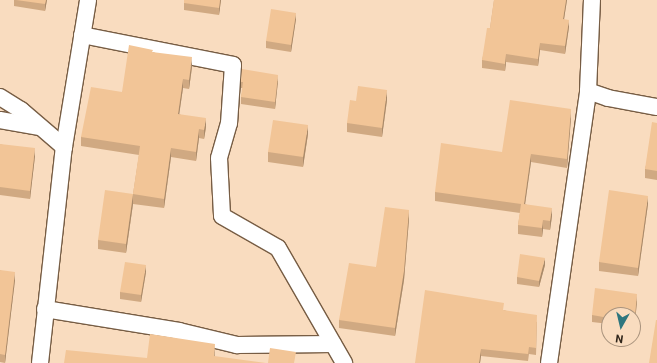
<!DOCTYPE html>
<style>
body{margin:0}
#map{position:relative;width:657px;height:363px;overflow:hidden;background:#f9dcbf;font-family:Roboto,sans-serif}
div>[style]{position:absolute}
.roads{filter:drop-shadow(1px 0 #775d44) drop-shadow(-1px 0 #775d44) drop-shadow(0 1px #775d44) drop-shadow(0 -1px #775d44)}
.minor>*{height:16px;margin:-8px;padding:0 8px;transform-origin:8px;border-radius:8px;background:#fff}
.wall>*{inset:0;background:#d0a982}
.shaded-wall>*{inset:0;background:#a98a6a}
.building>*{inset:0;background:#f2c597}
span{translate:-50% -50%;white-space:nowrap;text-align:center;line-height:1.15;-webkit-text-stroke:3.5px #f9dcbf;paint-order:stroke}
.north{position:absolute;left:601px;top:307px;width:40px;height:40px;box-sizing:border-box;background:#f9dcbf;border:1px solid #a9937d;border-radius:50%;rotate:188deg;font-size:11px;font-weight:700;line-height:16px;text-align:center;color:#31261b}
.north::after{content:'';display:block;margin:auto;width:14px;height:18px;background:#2e767e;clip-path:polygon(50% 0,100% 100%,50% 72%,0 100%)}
</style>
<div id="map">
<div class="roads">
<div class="minor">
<i style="left:82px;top:35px;width:154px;rotate:11.2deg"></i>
<i style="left:233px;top:65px;width:58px;rotate:93.9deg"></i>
<i style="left:229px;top:123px;width:36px;rotate:106deg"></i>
<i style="left:219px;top:158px;width:58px;rotate:87deg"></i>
<i style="left:222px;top:216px;width:64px;rotate:29.7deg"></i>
<i style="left:278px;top:248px;width:133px;rotate:60.1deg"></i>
<i style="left:588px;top:91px;width:21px;rotate:19deg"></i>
<i style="left:608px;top:98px;width:50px;rotate:10.4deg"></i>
<i style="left:0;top:97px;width:25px;rotate:32deg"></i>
<i style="left:21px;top:110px;width:57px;rotate:40.7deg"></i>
<i style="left:0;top:120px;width:39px;rotate:10deg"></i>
<i style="left:45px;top:309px;width:136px;rotate:9.3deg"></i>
<i style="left:179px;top:331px;width:60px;rotate:13.6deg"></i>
<i style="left:237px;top:345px;width:96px;rotate:-0.6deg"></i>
<i style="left:40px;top:363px;width:217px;rotate:-83.7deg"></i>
<i style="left:64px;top:147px;width:149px;rotate:-80.7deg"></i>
<i style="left:549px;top:363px;width:275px;rotate:-81.8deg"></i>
<i style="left:588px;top:91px;width:91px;rotate:-87.5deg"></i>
</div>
</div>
<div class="wall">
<i style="clip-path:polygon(14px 0,47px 0,45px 11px,14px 6px)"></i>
<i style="clip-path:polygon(221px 0,219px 15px,184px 10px,184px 3px)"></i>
<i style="clip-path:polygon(494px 0,567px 0,564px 19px,569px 27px,565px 54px,540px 50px,538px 66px,506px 62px,505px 71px,482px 68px,482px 60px,490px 28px)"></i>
<i style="clip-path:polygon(296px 19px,291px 52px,266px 48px,266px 41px)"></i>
<i style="clip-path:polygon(153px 52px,192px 67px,189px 89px,183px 88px,179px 114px,206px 127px,204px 139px,199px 138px,196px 161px,171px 157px,164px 208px,133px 204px,126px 253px,98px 249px,98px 240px,133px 194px,139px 155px,81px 146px,81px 137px,122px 92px)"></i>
<i style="clip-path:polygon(278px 81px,275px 109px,241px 104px,241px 97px,243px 88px,241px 88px,241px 82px)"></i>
<i style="clip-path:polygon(387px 100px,382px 137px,347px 132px,347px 123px)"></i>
<i style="clip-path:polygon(571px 118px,567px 168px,531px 162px,525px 204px,552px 216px,550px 230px,543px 229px,542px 237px,518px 234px,518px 225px,520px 213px,435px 201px,435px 192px)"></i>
<i style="clip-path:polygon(657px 123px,657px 180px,645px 178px,645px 169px)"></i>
<i style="clip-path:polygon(308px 134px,303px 167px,268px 162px,268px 152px)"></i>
<i style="clip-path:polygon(0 144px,35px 156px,30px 199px,0 195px)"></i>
<i style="clip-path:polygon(648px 204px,638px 276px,599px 271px,599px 262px)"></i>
<i style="clip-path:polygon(409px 219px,404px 280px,395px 336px,339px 328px,339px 320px,376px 267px)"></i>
<i style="clip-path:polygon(545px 265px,539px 287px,517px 284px,517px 277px)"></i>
<i style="clip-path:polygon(0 270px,15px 280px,5px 363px,0 362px)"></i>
<i style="clip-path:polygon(146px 272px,141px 302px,120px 299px,120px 292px)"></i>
<i style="clip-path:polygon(637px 301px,635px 322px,633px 322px,633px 315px,609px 315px,609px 324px,592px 322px,592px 315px)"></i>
<i style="clip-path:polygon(504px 310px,537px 322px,536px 355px,529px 354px,528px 361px,481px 356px,480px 363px,415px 363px)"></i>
</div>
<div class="shaded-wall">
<i style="clip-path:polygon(46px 0,47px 0,45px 11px,45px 4px)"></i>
<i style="clip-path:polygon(220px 0,221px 0,219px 15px,219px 8px)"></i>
<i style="clip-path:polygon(566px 0,567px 0,563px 26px,563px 19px)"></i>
<i style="clip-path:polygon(296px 13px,296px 19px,291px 52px,291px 45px)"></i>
<i style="clip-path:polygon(569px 20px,569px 27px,565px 54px,565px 46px)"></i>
<i style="clip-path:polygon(540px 43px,540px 50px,538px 66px,538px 59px)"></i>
<i style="clip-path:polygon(506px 54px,506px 62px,505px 71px,505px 64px)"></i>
<i style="clip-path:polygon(192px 57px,192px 67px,189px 89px,189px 80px)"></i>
<i style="clip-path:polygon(278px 75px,278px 81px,275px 109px,275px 102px)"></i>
<i style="clip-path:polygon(183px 79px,183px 88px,178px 123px,178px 114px)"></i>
<i style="clip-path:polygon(387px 90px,387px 100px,382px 137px,382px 128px)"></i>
<i style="clip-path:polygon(571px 109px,571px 118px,567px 168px,567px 159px)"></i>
<i style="clip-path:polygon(206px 118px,206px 127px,204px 139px,204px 130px)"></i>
<i style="clip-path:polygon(308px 125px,308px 134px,303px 167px,303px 157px)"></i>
<i style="clip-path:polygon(199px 129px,199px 138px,196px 161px,196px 152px)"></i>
<i style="clip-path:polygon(35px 148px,35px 156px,30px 199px,30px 191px)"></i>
<i style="clip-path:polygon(171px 148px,171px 157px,164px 208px,164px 199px)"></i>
<i style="clip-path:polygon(531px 154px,531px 162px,524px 212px,524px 204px)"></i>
<i style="clip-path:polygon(133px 194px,133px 204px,126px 253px,126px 244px)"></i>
<i style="clip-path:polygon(648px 196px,648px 204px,638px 276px,638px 268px)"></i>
<i style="clip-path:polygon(552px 208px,552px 216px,550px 230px,550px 221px)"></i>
<i style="clip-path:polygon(409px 210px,409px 219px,404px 280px,395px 336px,395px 328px)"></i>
<i style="clip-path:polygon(543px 220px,543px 229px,542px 237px,542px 228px)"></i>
<i style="clip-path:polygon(545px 258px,545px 265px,539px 287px,539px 281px)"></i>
<i style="clip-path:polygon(146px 265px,146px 272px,141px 302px,141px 295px)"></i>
<i style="clip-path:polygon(15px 272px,15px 280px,5px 363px,5px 355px)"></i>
<i style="clip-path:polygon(637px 294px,637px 301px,635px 322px,635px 315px)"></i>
<i style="clip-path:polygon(215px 344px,215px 352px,214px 363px,214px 356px)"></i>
<i style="clip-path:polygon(481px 349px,481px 356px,480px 363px,479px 363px)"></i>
</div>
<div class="building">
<i style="clip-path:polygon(16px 0,46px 0,45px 4px)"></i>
<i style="clip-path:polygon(184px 0,220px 0,219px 8px,184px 3px)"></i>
<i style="clip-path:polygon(494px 0,566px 0,563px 19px,569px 20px,565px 46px,540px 43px,538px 59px,506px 54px,505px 64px,482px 60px,487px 28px,490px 28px)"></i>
<i style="clip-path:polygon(271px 9px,296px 13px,291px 45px,266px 41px)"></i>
<i style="clip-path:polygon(129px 45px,153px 50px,152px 52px,192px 57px,189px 80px,183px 79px,178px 114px,206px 118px,204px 130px,199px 129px,196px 152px,171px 148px,164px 199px,133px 194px,126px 244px,98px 240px,105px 190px,133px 194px,140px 146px,81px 137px,91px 87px,122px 92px)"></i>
<i style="clip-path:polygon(242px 69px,278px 75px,275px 102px,241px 97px,243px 82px,241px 82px)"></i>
<i style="clip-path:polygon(358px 86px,387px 90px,382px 128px,347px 123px,350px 100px,356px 101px)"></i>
<i style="clip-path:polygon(510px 100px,571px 109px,567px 159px,531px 154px,524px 204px,552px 208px,550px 221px,543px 220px,542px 228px,518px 225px,521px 204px,435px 192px,441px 143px,502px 152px)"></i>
<i style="clip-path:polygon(273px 120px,308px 125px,303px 157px,268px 152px)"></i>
<i style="clip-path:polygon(652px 122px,657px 123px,657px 171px,645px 169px)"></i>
<i style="clip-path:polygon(0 144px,35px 148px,30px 191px,0 187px)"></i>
<i style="clip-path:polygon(609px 190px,648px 196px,638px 268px,599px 262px)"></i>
<i style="clip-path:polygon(385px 207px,409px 210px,404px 271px,395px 328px,339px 320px,349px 263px,376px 267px)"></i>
<i style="clip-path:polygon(520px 254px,545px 258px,539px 281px,517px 277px)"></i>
<i style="clip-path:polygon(125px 262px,146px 265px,141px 295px,120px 292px)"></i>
<i style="clip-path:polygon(0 270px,15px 272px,5px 355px,0 354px)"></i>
<i style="clip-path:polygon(595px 288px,637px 294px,635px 315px,612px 312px,612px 315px,609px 315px,609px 318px,592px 315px)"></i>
<i style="clip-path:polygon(425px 290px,504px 303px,503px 310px,537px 315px,536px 348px,529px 347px,528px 354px,481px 349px,479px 363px,415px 363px)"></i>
<i style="clip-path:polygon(656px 320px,657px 320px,657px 363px,649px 363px)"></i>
<i style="clip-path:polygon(150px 334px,215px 344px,214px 356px,266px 363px,64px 363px,66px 350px,147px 358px)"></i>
<i style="clip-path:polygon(270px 348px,296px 352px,294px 363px,268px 363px)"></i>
</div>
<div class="north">N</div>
</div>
